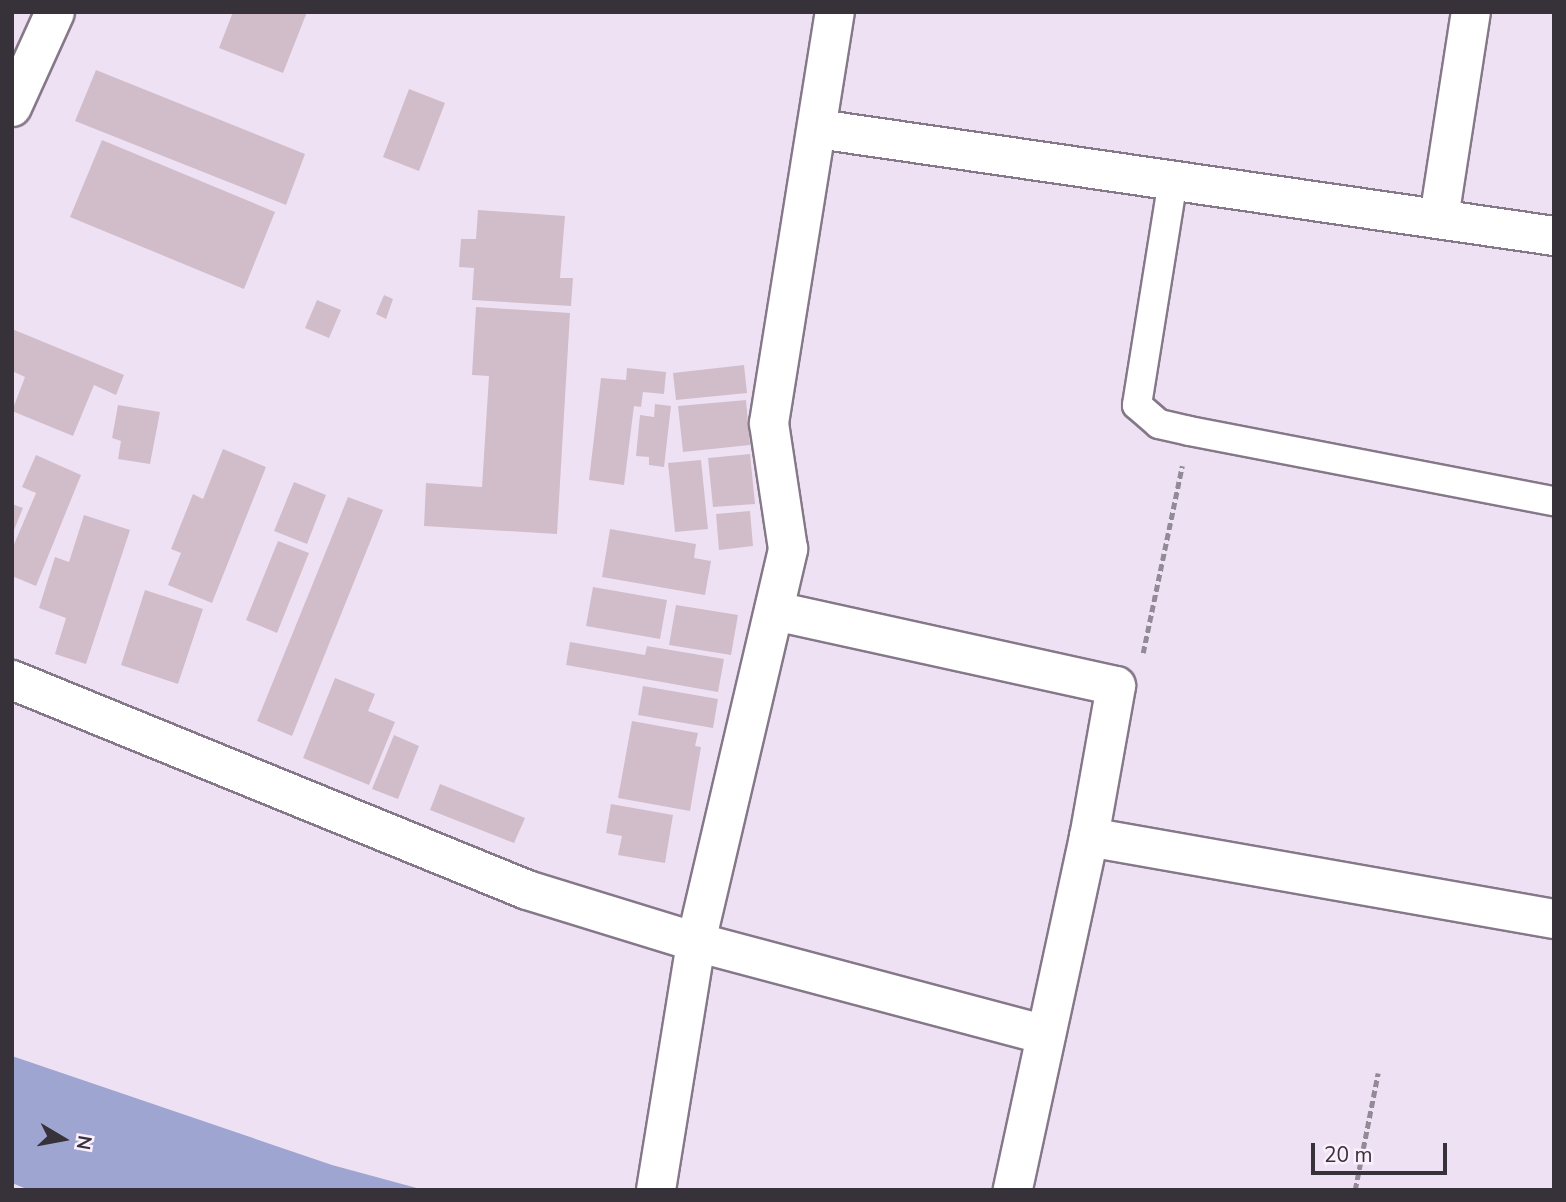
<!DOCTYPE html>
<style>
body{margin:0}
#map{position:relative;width:1566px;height:1202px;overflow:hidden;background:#efe1f4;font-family:"Nunito Sans",sans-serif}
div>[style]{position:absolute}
.water>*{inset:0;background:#9ea5d1}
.building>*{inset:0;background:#d1bdca}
.path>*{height:4.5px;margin-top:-2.25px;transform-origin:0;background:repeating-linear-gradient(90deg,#938a97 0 7px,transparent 0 10.5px)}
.roads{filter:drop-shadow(2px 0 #857889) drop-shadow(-2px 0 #857889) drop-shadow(0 2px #857889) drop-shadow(0 -2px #857889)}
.lane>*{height:28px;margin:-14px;padding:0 14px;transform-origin:14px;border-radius:14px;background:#fff}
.street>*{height:38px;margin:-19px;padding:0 19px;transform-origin:19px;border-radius:19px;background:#fff}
.secondary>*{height:38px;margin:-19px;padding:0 19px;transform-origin:19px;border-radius:19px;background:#fff}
span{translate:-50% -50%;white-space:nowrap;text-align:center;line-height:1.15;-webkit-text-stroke:6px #fbeffe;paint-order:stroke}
.frame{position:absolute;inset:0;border:14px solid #373239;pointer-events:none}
.north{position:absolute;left:28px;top:1104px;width:70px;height:70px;-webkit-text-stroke:5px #fbeffe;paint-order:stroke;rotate:100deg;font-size:19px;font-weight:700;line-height:28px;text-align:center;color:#373239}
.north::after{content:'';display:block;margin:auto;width:24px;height:32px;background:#373239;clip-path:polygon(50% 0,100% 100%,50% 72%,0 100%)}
.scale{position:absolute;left:1311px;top:1143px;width:136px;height:32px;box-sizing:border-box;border:4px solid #373239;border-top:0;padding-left:9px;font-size:21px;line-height:24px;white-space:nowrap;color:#373239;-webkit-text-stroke:5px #fbeffe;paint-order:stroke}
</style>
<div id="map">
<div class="water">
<i style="clip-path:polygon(12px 1056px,332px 1165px,424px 1190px,29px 1190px,12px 1183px)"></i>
</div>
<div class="building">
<i style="clip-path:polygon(233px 12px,307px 12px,283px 73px,219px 48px)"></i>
<i style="clip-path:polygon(96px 70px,305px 154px,286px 205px,75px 121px)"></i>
<i style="clip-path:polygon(409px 89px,445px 103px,419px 171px,383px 157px)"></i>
<i style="clip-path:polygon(102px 140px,275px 212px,244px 289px,70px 217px)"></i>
<i style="clip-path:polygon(478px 210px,565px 216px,560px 278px,573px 278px,571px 306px,472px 300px,474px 268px,459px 267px,461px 239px,476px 239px)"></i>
<i style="clip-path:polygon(384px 295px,393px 299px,386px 319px,376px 314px)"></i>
<i style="clip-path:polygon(317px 300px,341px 310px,329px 338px,305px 328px)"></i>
<i style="clip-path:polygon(476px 307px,570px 313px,557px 534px,424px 526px,426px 483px,482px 487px,489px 376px,472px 375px)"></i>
<i style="clip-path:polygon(12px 329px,124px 375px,116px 395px,94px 385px,73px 436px,12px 411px,25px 377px,12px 371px)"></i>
<i style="clip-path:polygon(744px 365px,747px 393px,676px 400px,673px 373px)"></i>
<i style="clip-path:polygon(627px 368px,666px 372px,664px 394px,643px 392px,641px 407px,634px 406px,624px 485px,589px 480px,601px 378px,626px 380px)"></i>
<i style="clip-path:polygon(746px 400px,750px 445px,683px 452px,678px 406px)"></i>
<i style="clip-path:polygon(655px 404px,671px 406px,664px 467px,649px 465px,649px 457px,636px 456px,640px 415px,654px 417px)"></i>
<i style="clip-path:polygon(118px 405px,160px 412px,150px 464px,118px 459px,121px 441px,112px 438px)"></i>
<i style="clip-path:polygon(223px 449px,266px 467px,212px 603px,168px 585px,181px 553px,171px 549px,193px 494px,203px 499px)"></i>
<i style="clip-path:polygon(750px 454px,755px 504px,713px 507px,708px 458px)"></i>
<i style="clip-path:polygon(36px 455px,81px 475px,36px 586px,12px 576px,12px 549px,36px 493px,22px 487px)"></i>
<i style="clip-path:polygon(701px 460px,708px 529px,675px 532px,668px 463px)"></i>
<i style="clip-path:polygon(294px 482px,326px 495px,307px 544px,274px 531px)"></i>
<i style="clip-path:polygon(348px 497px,383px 510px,292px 736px,257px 721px)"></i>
<i style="clip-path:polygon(12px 504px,23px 508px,12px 535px)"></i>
<i style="clip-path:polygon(750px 511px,753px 546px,719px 550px,716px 514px)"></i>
<i style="clip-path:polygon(84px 515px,130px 530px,86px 664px,55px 654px,66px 618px,39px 608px,55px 557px,69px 562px)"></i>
<i style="clip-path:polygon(610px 529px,696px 544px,694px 558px,711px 561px,705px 595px,602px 577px)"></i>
<i style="clip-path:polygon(278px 541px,309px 553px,277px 633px,246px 620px)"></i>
<i style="clip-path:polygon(593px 587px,667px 600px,660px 639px,586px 626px)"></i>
<i style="clip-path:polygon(145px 590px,203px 609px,178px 684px,121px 665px)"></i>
<i style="clip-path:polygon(676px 605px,738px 615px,731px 655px,669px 645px)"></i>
<i style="clip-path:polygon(570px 642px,645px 655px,647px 646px,724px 659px,718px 692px,566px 665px)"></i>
<i style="clip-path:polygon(335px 678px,375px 694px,368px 711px,395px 722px,369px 785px,303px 758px)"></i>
<i style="clip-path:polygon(643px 686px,718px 699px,713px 728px,638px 715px)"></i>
<i style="clip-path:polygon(632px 721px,698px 733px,695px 746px,701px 747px,690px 811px,618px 798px)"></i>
<i style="clip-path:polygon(394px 735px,419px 746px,398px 799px,372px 789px)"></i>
<i style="clip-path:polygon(440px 784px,525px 818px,514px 843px,430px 810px)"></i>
<i style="clip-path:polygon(611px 804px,673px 815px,665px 863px,618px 855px,622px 836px,606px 833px)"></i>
</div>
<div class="path">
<i style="left:1143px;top:653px;width:191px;rotate:-78.2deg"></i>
<i style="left:1355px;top:1190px;width:119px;rotate:-78.9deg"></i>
</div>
<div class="roads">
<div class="lane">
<i style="left:1173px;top:180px;width:228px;rotate:99.1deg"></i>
<i style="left:1137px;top:405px;width:29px;rotate:41deg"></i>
<i style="left:1159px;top:424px;width:31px;rotate:13deg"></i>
<i style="left:1189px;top:431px;width:372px;rotate:10.9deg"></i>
</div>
<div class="street">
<i style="left:818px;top:129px;width:744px;rotate:8.27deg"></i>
<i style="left:775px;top:611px;width:349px;rotate:12.4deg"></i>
<i style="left:1116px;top:686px;width:153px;rotate:100.1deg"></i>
<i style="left:1089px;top:837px;width:361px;rotate:102.2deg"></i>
<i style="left:1089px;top:837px;width:472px;rotate:10deg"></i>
<i style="left:696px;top:942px;width:362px;rotate:14.9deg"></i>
<i style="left:656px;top:1190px;width:251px;rotate:-80.8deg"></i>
<i style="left:696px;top:942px;width:404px;rotate:-76.8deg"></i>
<i style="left:788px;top:549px;width:127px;rotate:-98.6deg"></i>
<i style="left:769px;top:423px;width:416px;rotate:-80.9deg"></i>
</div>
<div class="secondary">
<i style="left:12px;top:107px;width:104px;rotate:-65.6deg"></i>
<i style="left:1439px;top:218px;width:208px;rotate:-81.2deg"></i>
<i style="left:12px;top:680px;width:556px;rotate:22.18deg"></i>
<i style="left:527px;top:890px;width:177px;rotate:17.1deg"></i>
</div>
</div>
<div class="frame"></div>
<div class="north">N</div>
<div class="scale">20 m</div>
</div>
